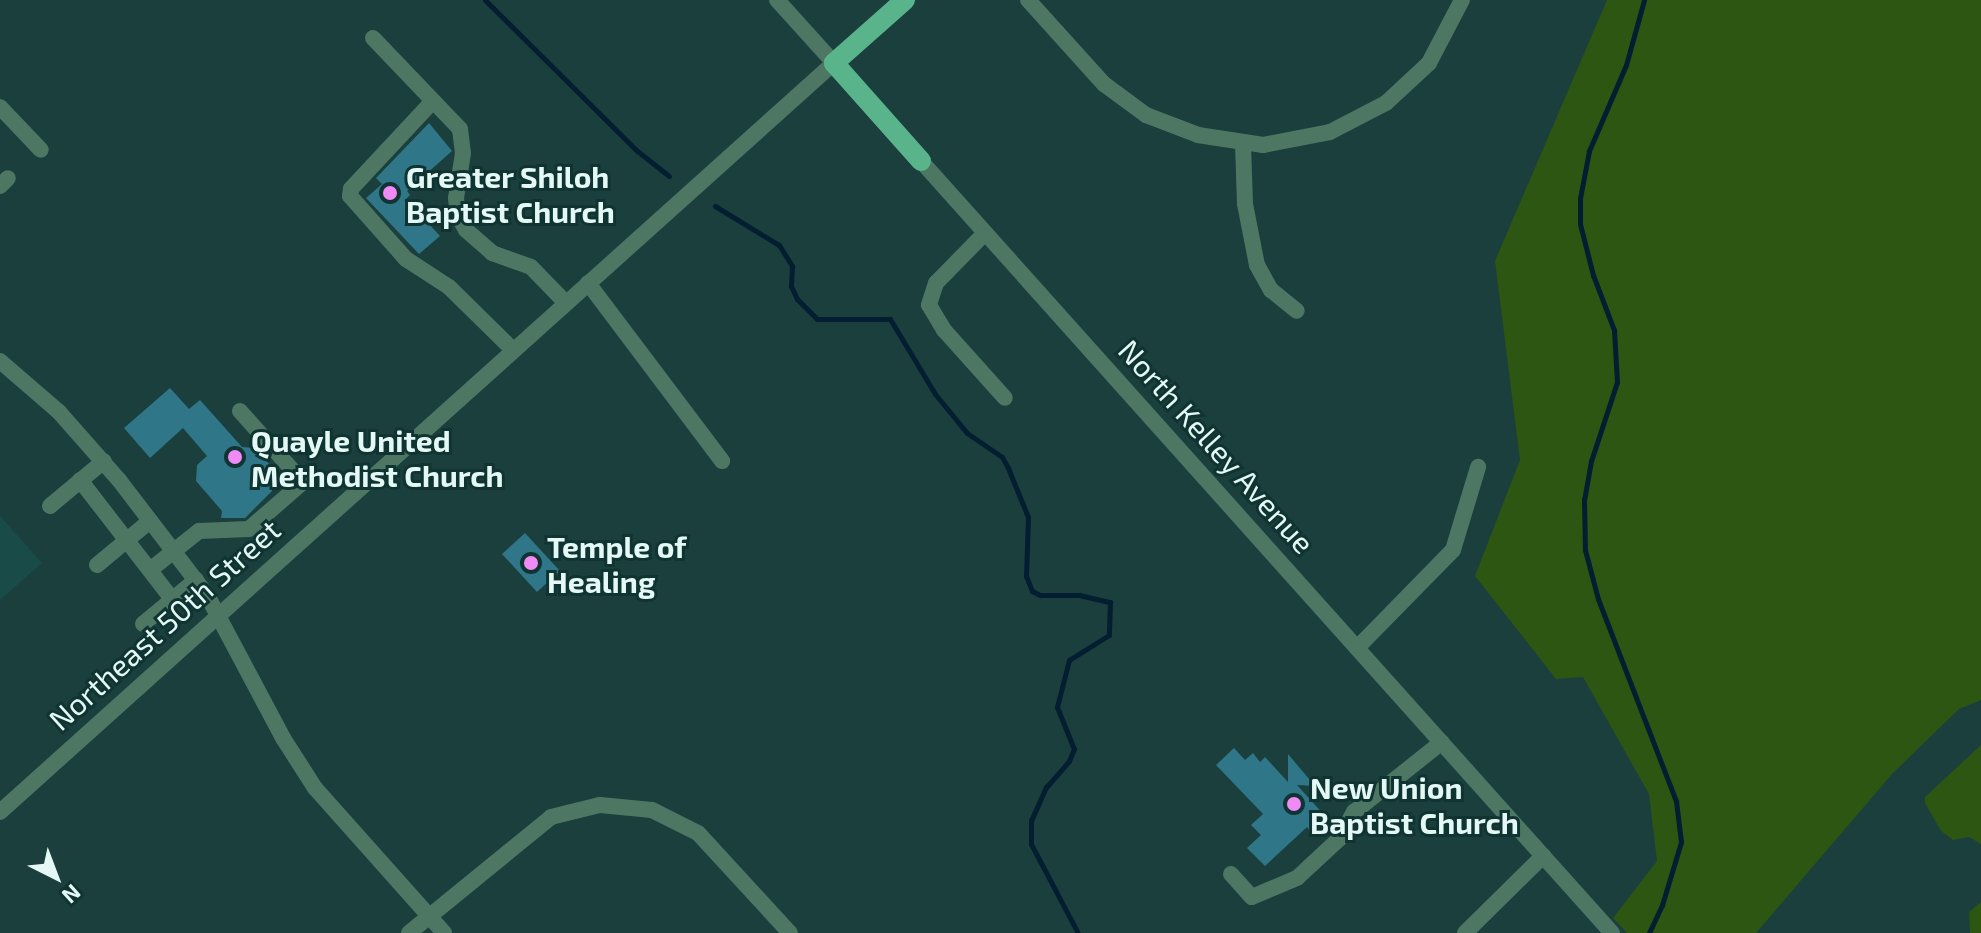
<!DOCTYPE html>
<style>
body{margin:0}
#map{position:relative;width:1981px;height:933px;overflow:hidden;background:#1a3f3d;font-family:"Exo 2",sans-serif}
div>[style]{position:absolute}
.built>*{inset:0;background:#194b48}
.green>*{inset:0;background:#2c5612}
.stream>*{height:5px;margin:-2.5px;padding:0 2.5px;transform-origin:2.5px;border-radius:2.5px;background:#031e31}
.building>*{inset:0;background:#2f7688}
.minor>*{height:16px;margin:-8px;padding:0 8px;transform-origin:8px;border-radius:8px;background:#4d7763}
.major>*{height:20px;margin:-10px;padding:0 10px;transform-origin:10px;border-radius:10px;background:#59b48c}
.dots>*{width:22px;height:22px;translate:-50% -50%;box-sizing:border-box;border:4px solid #0f3432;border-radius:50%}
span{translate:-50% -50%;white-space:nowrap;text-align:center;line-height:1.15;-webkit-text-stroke:6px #0f3432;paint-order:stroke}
.poi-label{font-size:30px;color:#e4f8f6;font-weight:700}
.left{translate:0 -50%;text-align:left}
.street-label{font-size:30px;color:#e4f8f6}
.north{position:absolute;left:16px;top:837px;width:80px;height:80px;-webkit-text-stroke:6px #0f3432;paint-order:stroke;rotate:138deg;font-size:22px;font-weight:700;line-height:32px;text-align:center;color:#e4f8f6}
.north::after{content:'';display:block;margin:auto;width:28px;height:36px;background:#e4f8f6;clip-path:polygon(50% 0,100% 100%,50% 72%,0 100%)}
</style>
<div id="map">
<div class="built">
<i style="clip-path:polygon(0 516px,42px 563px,0 600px)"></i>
</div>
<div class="green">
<i style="clip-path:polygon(1607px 0,1981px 0,1981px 700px,1959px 709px,1892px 774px,1756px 933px,1627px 933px,1613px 918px,1657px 861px,1649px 794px,1583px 677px,1556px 679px,1475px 576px,1520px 460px,1495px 261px)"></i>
<i style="clip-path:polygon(1981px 745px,1981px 844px,1969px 837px,1953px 840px,1941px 831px,1925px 803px,1925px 797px)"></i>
<i style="clip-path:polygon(1981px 902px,1981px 933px,1970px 933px,1969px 912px)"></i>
</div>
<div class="stream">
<i style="left:485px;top:0;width:213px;rotate:44.8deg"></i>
<i style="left:636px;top:150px;width:42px;rotate:38.2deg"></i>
<i style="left:1644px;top:0;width:67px;rotate:105.5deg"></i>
<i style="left:1626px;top:65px;width:94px;rotate:113.3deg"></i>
<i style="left:1589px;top:151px;width:48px;rotate:100.8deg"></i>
<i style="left:1580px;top:198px;width:26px;rotate:90deg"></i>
<i style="left:1580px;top:224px;width:53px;rotate:75.7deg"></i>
<i style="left:1593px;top:275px;width:59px;rotate:69.1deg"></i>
<i style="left:1614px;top:330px;width:52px;rotate:86.7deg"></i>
<i style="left:1617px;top:382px;width:83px;rotate:108.2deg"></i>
<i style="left:1591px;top:461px;width:39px;rotate:100deg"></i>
<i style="left:1584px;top:499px;width:51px;rotate:88.9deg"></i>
<i style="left:1585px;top:550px;width:51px;rotate:75.1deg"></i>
<i style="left:1598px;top:599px;width:217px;rotate:68.9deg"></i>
<i style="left:1676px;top:801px;width:41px;rotate:83deg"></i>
<i style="left:1681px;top:842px;width:66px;rotate:106.8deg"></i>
<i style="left:1662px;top:905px;width:31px;rotate:115deg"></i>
<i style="left:715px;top:206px;width:75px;rotate:31.4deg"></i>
<i style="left:779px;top:245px;width:25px;rotate:58deg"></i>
<i style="left:792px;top:266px;width:20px;rotate:93deg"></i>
<i style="left:791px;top:286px;width:14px;rotate:65deg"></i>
<i style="left:797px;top:299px;width:28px;rotate:45deg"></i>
<i style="left:817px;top:319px;width:73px"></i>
<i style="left:890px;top:319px;width:87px;rotate:59deg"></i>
<i style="left:935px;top:394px;width:50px;rotate:50.6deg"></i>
<i style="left:967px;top:433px;width:42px;rotate:34.4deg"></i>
<i style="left:1002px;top:457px;width:13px;rotate:61deg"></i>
<i style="left:1008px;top:468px;width:53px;rotate:67.8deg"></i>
<i style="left:1028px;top:517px;width:59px;rotate:91.9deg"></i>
<i style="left:1026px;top:576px;width:16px;rotate:68deg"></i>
<i style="left:1032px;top:591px;width:9px;rotate:27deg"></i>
<i style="left:1040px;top:595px;width:39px"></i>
<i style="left:1079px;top:595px;width:32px;rotate:13deg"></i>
<i style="left:1110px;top:602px;width:33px;rotate:92deg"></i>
<i style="left:1109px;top:635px;width:47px;rotate:148deg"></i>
<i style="left:1069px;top:660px;width:49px;rotate:104.3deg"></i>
<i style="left:1057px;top:707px;width:45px;rotate:68deg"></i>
<i style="left:1074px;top:749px;width:13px;rotate:113deg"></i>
<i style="left:1069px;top:761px;width:35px;rotate:131deg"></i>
<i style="left:1046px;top:787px;width:36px;rotate:114deg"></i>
<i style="left:1031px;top:820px;width:24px;rotate:90deg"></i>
<i style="left:1031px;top:844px;width:101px;rotate:62.2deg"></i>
</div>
<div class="building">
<i style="clip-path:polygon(429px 123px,452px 151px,407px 191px,410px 195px,406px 199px,440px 236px,419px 254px,366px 198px,382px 184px,376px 178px)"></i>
<i style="clip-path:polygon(170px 388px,189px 409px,200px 400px,242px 447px,255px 448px,273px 468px,272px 491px,245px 518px,221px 518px,222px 511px,196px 481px,197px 465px,207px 456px,183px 428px,150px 458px,124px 428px)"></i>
<i style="clip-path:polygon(525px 533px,560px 571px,537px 592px,502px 554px)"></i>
<i style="clip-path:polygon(1234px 748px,1245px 760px,1253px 753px,1260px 762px,1265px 757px,1288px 782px,1288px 754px,1315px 786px,1297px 785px,1326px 817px,1310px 831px,1307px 827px,1265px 866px,1247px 848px,1261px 835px,1251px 825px,1263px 814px,1216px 765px)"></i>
</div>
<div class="minor">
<i style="left:1028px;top:0;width:113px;rotate:47.9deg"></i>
<i style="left:1104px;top:84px;width:52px;rotate:36.4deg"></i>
<i style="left:1146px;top:115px;width:56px;rotate:21deg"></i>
<i style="left:1198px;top:135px;width:66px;rotate:8.7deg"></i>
<i style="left:1263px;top:145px;width:68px;rotate:-11deg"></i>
<i style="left:1330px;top:132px;width:63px;rotate:-27.4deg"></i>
<i style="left:1386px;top:103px;width:59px;rotate:-42.9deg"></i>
<i style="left:1429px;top:63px;width:71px;rotate:-62.4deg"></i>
<i style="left:373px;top:38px;width:126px;rotate:46.3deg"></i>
<i style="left:460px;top:129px;width:24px;rotate:83deg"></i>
<i style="left:463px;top:153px;width:46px;rotate:98.8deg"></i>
<i style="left:456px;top:198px;width:18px;rotate:84deg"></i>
<i style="left:458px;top:216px;width:16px;rotate:60deg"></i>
<i style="left:466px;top:230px;width:35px;rotate:41deg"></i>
<i style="left:492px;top:253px;width:41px;rotate:19.7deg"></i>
<i style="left:531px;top:267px;width:50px;rotate:45.8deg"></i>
<i style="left:432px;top:102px;width:119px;rotate:133deg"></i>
<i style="left:351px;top:189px;width:7px;rotate:98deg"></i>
<i style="left:350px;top:196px;width:84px;rotate:48.4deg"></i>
<i style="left:406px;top:259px;width:51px;rotate:33.1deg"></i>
<i style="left:449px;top:287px;width:90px;rotate:44.5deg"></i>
<i style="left:0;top:107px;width:59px;rotate:46.4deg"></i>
<i style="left:1243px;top:144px;width:60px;rotate:88.1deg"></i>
<i style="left:1245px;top:204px;width:62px;rotate:78.9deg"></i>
<i style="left:1257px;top:265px;width:29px;rotate:61deg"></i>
<i style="left:1271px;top:290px;width:33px;rotate:39deg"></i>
<i style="left:921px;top:161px;width:1036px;rotate:48.17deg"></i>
<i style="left:0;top:186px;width:11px;rotate:-45deg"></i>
<i style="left:985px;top:233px;width:70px;rotate:134.4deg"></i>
<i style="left:936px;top:283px;width:23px;rotate:108deg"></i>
<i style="left:929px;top:305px;width:29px;rotate:59deg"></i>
<i style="left:944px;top:330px;width:91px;rotate:48.1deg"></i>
<i style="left:588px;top:283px;width:223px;rotate:53deg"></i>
<i style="left:0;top:361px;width:78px;rotate:40.8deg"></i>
<i style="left:59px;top:412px;width:91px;rotate:48.6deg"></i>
<i style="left:119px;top:480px;width:145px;rotate:52.6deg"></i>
<i style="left:207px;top:595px;width:162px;rotate:62deg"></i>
<i style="left:283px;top:738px;width:59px;rotate:57.4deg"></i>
<i style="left:315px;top:788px;width:194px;rotate:48.3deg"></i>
<i style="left:80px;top:480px;width:150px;rotate:52.3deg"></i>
<i style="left:50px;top:506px;width:70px;rotate:-39.8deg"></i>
<i style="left:97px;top:565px;width:69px;rotate:-39.7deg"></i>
<i style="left:150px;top:570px;width:63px;rotate:-38.5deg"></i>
<i style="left:199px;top:531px;width:50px;rotate:-2.3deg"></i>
<i style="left:249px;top:529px;width:72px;rotate:-41deg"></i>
<i style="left:303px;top:482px;width:95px;rotate:-131.6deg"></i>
<i style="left:143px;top:624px;width:69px;rotate:-39.7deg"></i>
<i style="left:1357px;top:648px;width:137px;rotate:-45.6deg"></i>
<i style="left:1453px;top:550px;width:87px;rotate:-73.2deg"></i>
<i style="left:0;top:812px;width:1121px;rotate:-41.93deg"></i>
<i style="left:834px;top:63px;width:85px;rotate:-132.1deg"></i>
<i style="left:1231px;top:874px;width:31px;rotate:48deg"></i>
<i style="left:1252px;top:897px;width:49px;rotate:-22.9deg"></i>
<i style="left:1297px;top:878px;width:59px;rotate:-42.9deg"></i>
<i style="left:1340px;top:838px;width:30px;rotate:-62deg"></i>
<i style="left:1354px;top:812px;width:112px;rotate:-38.5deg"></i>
<i style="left:409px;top:933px;width:183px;rotate:-39.2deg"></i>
<i style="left:551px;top:817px;width:50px;rotate:-13.8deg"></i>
<i style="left:600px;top:805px;width:52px;rotate:5.5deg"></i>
<i style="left:652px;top:810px;width:51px;rotate:26.6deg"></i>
<i style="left:698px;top:833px;width:136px;rotate:47.4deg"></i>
<i style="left:1465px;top:933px;width:110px;rotate:-44.6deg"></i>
</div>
<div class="major">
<i style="left:905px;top:0;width:95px;rotate:138.4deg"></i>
<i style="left:834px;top:63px;width:131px;rotate:48.4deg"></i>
</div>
<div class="dots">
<i style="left:390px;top:193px;background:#f08bf6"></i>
<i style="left:235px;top:457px;background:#f08bf6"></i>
<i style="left:531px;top:563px;background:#f08bf6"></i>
<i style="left:1294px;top:804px;background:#f08bf6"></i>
</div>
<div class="poi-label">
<span class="left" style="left:406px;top:193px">Greater Shiloh<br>Baptist Church</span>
<span class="left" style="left:251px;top:457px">Quayle United<br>Methodist Church</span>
<span class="left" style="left:547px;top:563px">Temple of<br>Healing</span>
<span class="left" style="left:1310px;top:804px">New Union<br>Baptist Church</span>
</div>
<div class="street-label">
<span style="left:1217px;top:446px;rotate:48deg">North Kelley Avenue</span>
<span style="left:164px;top:624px;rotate:-42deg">Northeast 50th Street</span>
</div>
<div class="north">N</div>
</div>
